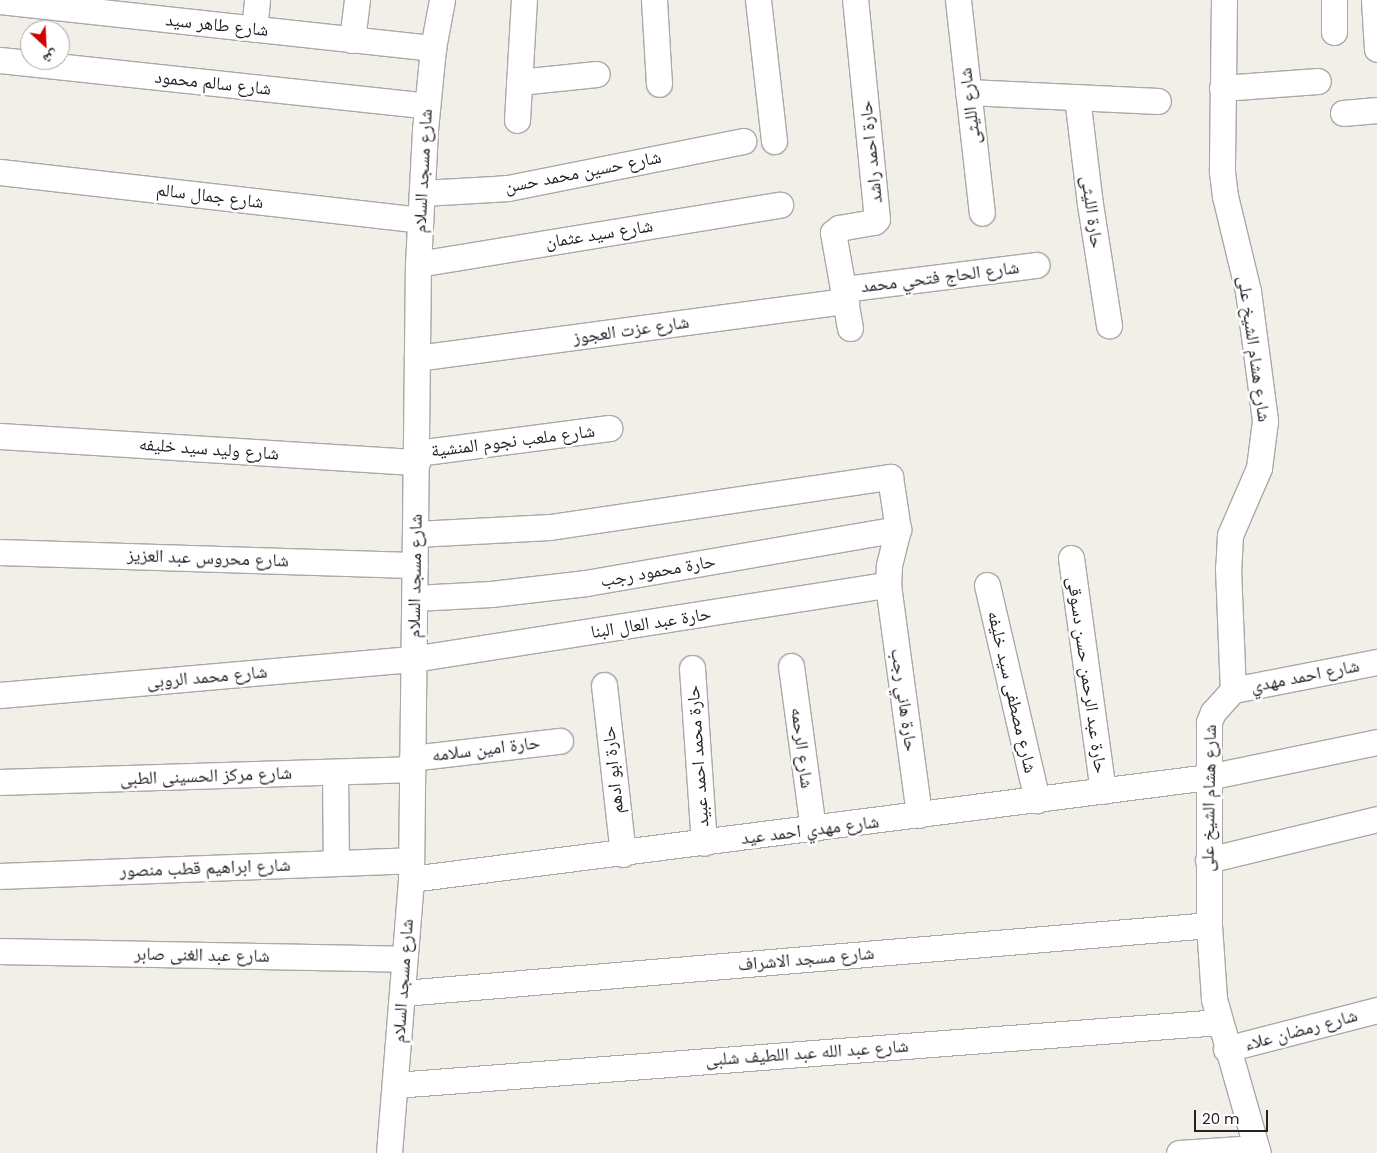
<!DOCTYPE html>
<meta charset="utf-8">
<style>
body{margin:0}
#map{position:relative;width:1377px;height:1153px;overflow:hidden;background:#f2efe9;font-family:Poppins,"Noto Naskh Arabic",sans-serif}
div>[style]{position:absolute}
.roads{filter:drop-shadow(1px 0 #a9a9a9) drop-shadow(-1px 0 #a9a9a9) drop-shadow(0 1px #a9a9a9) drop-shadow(0 -1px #a9a9a9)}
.minor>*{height:25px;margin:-12.5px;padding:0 12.5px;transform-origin:12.5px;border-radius:12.5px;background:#fff}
span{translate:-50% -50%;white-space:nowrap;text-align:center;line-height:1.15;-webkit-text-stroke:5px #fff;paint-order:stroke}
.street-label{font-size:18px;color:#222}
.north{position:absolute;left:20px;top:20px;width:50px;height:50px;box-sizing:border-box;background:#fff;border:1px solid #a7a7a7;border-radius:50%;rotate:155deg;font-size:14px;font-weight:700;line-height:20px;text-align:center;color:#222}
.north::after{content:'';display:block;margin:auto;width:18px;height:22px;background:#d40000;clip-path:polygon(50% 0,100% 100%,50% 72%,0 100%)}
.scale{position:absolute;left:1194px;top:1110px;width:74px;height:22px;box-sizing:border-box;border:2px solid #222;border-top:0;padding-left:6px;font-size:15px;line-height:18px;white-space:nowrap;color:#222;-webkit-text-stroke:4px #fff;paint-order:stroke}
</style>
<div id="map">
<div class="roads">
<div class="minor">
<i style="left:654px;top:0;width:84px;rotate:86.6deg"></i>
<i style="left:758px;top:0;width:142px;rotate:83.5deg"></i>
<i style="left:958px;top:0;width:214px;rotate:83.6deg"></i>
<i style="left:1224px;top:0;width:172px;rotate:90.7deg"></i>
<i style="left:1222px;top:172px;width:24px;rotate:83deg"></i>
<i style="left:1225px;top:196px;width:98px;rotate:76.4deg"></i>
<i style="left:1248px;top:291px;width:131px;rotate:82.5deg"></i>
<i style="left:1265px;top:421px;width:47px;rotate:97.3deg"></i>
<i style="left:1259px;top:468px;width:73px;rotate:113.4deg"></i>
<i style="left:1230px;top:535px;width:33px;rotate:93deg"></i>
<i style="left:1228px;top:568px;width:122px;rotate:87.7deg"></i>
<i style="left:1233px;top:690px;width:30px;rotate:132deg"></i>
<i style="left:1213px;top:712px;width:11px;rotate:112deg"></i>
<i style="left:1209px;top:722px;width:203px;rotate:90deg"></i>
<i style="left:1209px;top:925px;width:74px;rotate:86.1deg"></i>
<i style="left:1214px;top:999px;width:160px;rotate:74.1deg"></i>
<i style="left:1334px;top:0;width:32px;rotate:90deg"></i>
<i style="left:1374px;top:0;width:49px;rotate:86.5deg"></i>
<i style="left:0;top:1px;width:436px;rotate:6.2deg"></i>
<i style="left:254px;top:29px;width:29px;rotate:-84deg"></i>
<i style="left:352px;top:40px;width:40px;rotate:-82.9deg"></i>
<i style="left:0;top:60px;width:429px;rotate:6.1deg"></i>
<i style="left:519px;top:82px;width:78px;rotate:-5.9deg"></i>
<i style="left:1222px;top:88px;width:96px;rotate:-4.2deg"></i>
<i style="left:968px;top:92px;width:190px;rotate:2.7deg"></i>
<i style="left:1077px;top:97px;width:108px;rotate:83.1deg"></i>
<i style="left:1090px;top:204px;width:123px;rotate:81.1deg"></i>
<i style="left:1343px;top:113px;width:34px;rotate:-5deg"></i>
<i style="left:517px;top:120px;width:120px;rotate:-86.7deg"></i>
<i style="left:0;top:172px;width:423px;rotate:6.5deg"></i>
<i style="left:422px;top:193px;width:86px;rotate:-3.3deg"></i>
<i style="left:508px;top:188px;width:240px;rotate:-11.3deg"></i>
<i style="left:418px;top:264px;width:367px;rotate:-9.3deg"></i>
<i style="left:843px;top:289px;width:195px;rotate:-7.1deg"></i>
<i style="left:850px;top:328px;width:97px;rotate:-100.1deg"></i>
<i style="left:833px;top:233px;width:8px;rotate:-40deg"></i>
<i style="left:839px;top:228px;width:36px;rotate:-10deg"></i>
<i style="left:874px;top:222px;width:4px;rotate:-45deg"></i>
<i style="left:877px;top:219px;width:220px;rotate:-95.7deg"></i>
<i style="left:417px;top:358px;width:433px;rotate:-7.6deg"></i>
<i style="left:0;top:436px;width:418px;rotate:3.6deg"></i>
<i style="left:417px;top:453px;width:194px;rotate:-7.4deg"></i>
<i style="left:416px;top:534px;width:134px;rotate:-3deg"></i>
<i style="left:550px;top:527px;width:344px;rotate:-8.4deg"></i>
<i style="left:890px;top:477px;width:53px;rotate:81.3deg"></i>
<i style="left:898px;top:529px;width:38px;rotate:104deg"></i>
<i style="left:889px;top:566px;width:19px;rotate:93deg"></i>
<i style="left:888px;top:585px;width:232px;rotate:82.3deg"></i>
<i style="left:0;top:552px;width:415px;rotate:1.8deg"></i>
<i style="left:1071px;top:558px;width:235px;rotate:82.2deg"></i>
<i style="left:987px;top:585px;width:221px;rotate:76.9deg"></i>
<i style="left:415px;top:598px;width:76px;rotate:-3deg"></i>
<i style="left:491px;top:594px;width:96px;rotate:-6.6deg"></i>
<i style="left:586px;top:583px;width:317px;rotate:-9.8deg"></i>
<i style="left:791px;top:666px;width:164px;rotate:82.3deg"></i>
<i style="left:692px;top:668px;width:175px;rotate:86.1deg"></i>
<i style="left:604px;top:685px;width:170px;rotate:83.6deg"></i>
<i style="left:1233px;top:690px;width:147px;rotate:-11deg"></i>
<i style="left:0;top:695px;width:415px;rotate:-5deg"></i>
<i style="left:413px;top:659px;width:481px;rotate:-8.9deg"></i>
<i style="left:412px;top:758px;width:149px;rotate:-6.6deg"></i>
<i style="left:335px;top:772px;width:91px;rotate:89.4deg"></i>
<i style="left:0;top:782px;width:412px;rotate:-1.8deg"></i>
<i style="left:1208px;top:860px;width:174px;rotate:-13.6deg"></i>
<i style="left:0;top:876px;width:411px;rotate:-2.2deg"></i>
<i style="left:411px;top:879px;width:804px;rotate:-7.29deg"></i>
<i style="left:1208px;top:777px;width:173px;rotate:-11.7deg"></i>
<i style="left:0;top:951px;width:404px;rotate:1.1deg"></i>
<i style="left:403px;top:993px;width:809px;rotate:-4.82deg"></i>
<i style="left:1226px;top:1049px;width:156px;rotate:-14.5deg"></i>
<i style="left:395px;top:1085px;width:827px;rotate:-4.37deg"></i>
<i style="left:389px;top:1153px;width:275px;rotate:-85.4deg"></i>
<i style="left:411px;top:879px;width:615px;rotate:-89.35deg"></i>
<i style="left:418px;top:264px;width:134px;rotate:-87deg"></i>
<i style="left:425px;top:130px;width:82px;rotate:-84.4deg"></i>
<i style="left:433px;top:48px;width:49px;rotate:-79.4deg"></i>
<i style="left:1179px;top:1153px;width:77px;rotate:-3.7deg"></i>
</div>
</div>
<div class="street-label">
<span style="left:217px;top:25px;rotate:6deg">شارع طاهر سيد</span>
<span style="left:213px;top:83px;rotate:6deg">شارع سالم محمود</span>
<span style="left:970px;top:106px;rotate:-97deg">شارع الليثى</span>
<span style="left:871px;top:152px;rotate:-96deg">حارة احمد راشد</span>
<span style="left:423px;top:171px;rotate:-87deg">شارع مسجد السلام</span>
<span style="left:583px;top:172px;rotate:-11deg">شارع حسين محمد حسن</span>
<span style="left:210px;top:196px;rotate:7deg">شارع جمال سالم</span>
<span style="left:1092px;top:212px;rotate:82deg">حارة الليثى</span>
<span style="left:599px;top:234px;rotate:-9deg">شارع سيد عثمان</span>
<span style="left:940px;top:277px;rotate:-7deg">شارع الحاج فتحي محمد</span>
<span style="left:631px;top:330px;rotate:-8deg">شارع عزت العجوز</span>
<span style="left:1254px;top:349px;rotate:82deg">شارع هشام الشيخ على</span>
<span style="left:513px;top:441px;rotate:-7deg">شارع ملعب نجوم المنشية</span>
<span style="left:209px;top:449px;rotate:4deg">شارع وليد سيد خليفه</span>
<span style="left:208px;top:558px;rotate:2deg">شارع محروس عبد العزيز</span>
<span style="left:658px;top:571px;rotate:-10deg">حارة محمود رجب</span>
<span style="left:415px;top:576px;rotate:-89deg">شارع مسجد السلام</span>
<span style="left:651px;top:623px;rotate:-9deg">حارة عبد العال البنا</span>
<span style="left:1087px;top:675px;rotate:82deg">حارة عبد الرحمن حسن دسوقى</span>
<span style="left:1305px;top:676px;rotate:-11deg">شارع احمد مهدي</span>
<span style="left:207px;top:677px;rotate:-5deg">شارع محمد الروبى</span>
<span style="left:1012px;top:692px;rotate:77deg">شارع مصطفى سيد خليفه</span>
<span style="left:904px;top:700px;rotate:82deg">حارة هاني رجب</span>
<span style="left:802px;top:748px;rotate:83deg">شارع الرحمه</span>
<span style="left:486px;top:749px;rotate:-7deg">حارة امين سلامه</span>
<span style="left:698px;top:756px;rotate:-94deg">حارة محمد احمد عبيد</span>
<span style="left:613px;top:770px;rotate:-96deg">حارة ابو ادهم</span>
<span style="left:206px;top:776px;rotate:-2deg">شارع مركز الحسينى الطبى</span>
<span style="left:1209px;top:798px;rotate:-89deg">شارع هشام الشيخ على</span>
<span style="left:810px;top:830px;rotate:-7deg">شارع مهدي احمد عيد</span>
<span style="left:205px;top:868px;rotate:-2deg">شارع ابراهيم قطب منصور</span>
<span style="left:202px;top:955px;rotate:1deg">شارع عبد الغنى صابر</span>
<span style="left:806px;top:959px;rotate:-5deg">شارع مسجد الاشراف</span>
<span style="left:403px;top:981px;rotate:-86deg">شارع مسجد السلام</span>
<span style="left:1301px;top:1030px;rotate:-15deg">شارع رمضان علاء</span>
<span style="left:807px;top:1053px;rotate:-4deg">شارع عبد الله عبد اللطيف شلبى</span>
</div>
<div class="north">ش</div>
<div class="scale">20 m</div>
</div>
